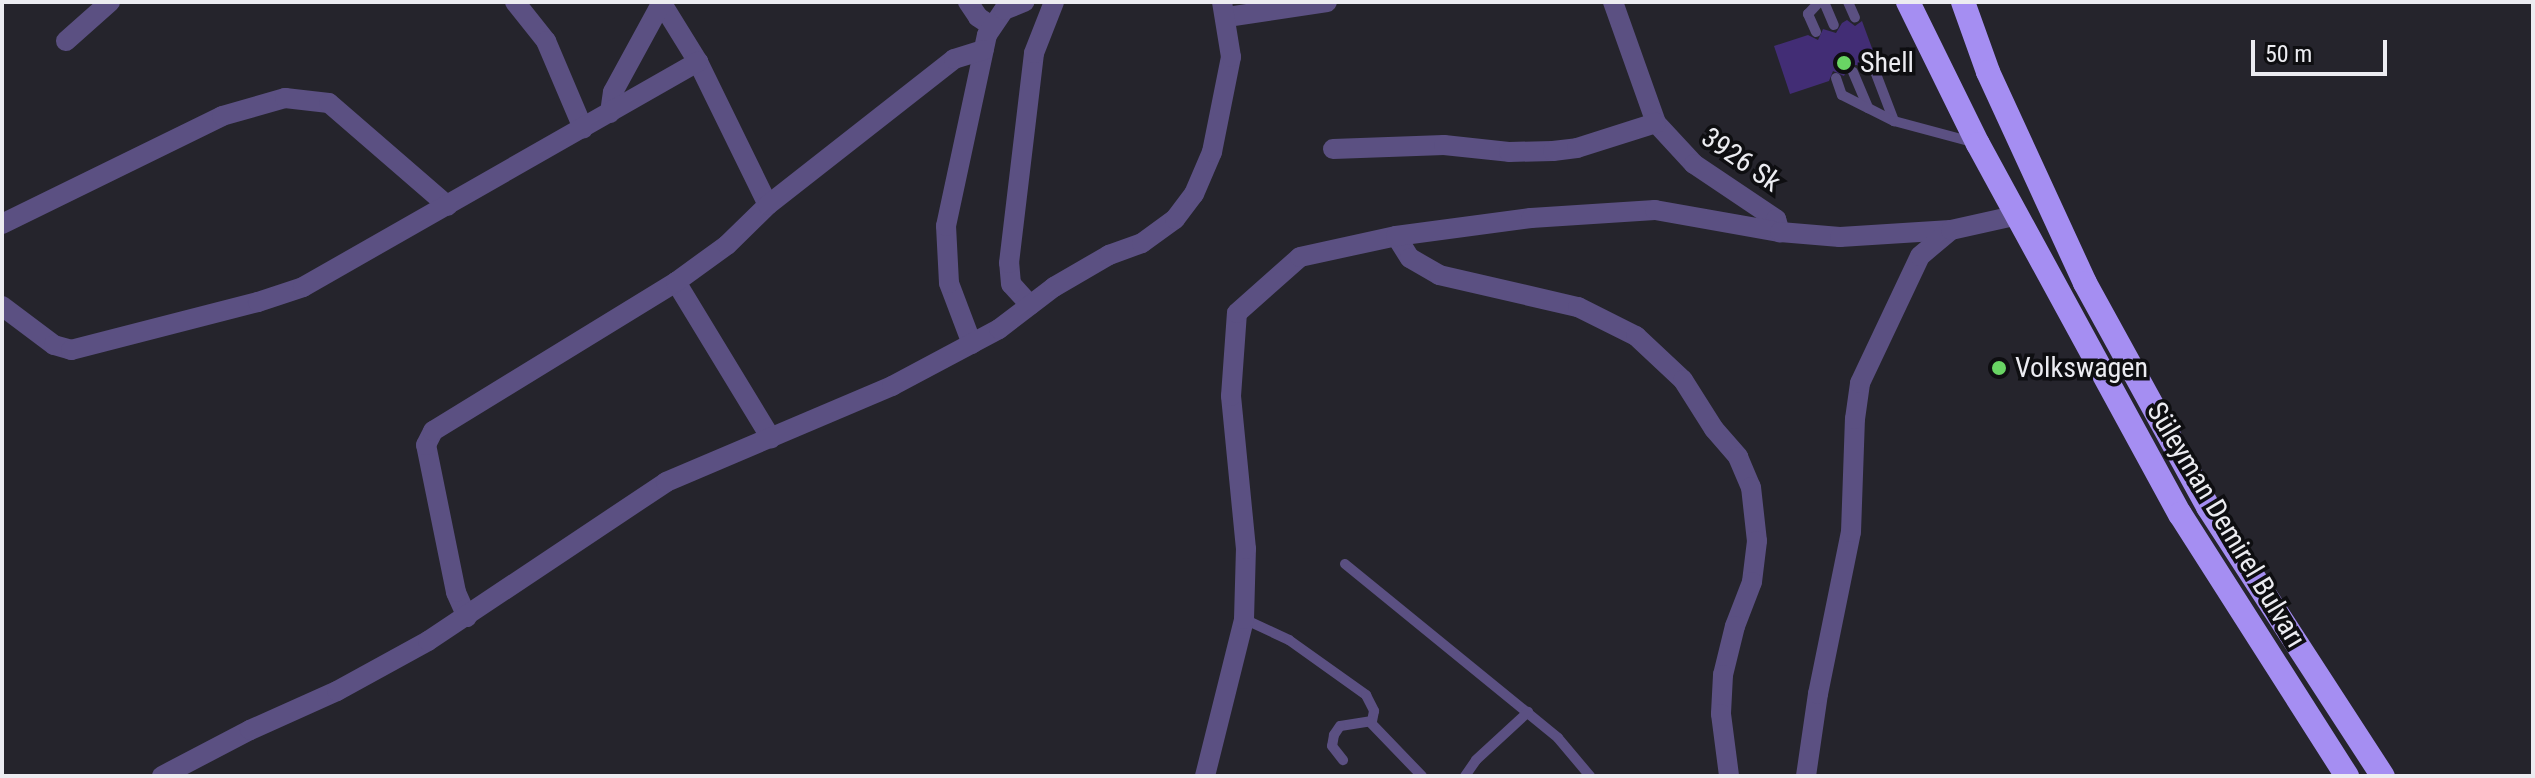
<!DOCTYPE html>
<meta charset="utf-8">
<style>
body{margin:0}
#map{position:relative;width:2535px;height:778px;overflow:hidden;background:#25242c;font-family:"Roboto Condensed",sans-serif}
div>[style]{position:absolute}
.building>*{inset:0;background:#422d75}
.lane>*{height:10px;margin:-5px;padding:0 5px;transform-origin:5px;border-radius:5px;background:#5b5082}
.street>*{height:20px;margin:-10px;padding:0 10px;transform-origin:10px;border-radius:10px;background:#5b5082}
.highway>*{height:24px;margin:-12px;padding:0 12px;transform-origin:12px;border-radius:12px;background:#a58ef2}
.dots>*{width:22px;height:22px;translate:-50% -50%;box-sizing:border-box;border:4px solid #0e0e11;border-radius:50%}
span{translate:-50% -50%;white-space:nowrap;text-align:center;line-height:1.15;-webkit-text-stroke:7px #0e0e11;paint-order:stroke}
.poi-label{font-size:28px;color:#ececf1}
.left{translate:0 -50%;text-align:left}
.street-label{font-size:28px;color:#ececf1}
.frame{position:absolute;inset:0;border:4px solid #ececf1;pointer-events:none}
.scale{position:absolute;left:2251px;top:40px;width:136px;height:36px;box-sizing:border-box;border:4px solid #ececf1;border-top:0;padding-left:10px;font-size:24px;line-height:28px;white-space:nowrap;color:#ececf1;-webkit-text-stroke:6px #0e0e11;paint-order:stroke}
</style>
<div id="map">
<div class="building">
<i style="clip-path:polygon(1847px 20px,1855px 26px,1862px 21px,1876px 59px,1869px 59px,1861px 70px,1857px 65px,1849px 65px,1844px 76px,1833px 71px,1829px 81px,1790px 94px,1774px 46px,1808px 35px,1818px 40px,1823px 29px,1836px 33px,1842px 23px)"></i>
</div>
<div class="lane">
<i style="left:1824px;top:2px;width:25px;rotate:67deg"></i>
<i style="left:1848px;top:2px;width:17px;rotate:66deg"></i>
<i style="left:1816px;top:32px;width:20px;rotate:-114deg"></i>
<i style="left:1808px;top:14px;width:16px;rotate:-47deg"></i>
<i style="left:1873px;top:66px;width:59px;rotate:69.1deg"></i>
<i style="left:1853px;top:72px;width:39px;rotate:67deg"></i>
<i style="left:1868px;top:108px;width:29px;rotate:27deg"></i>
<i style="left:1894px;top:121px;width:85px;rotate:15deg"></i>
<i style="left:1836px;top:78px;width:18px;rotate:71deg"></i>
<i style="left:1842px;top:95px;width:29px;rotate:27deg"></i>
<i style="left:1345px;top:564px;width:275px;rotate:39.2deg"></i>
<i style="left:1558px;top:738px;width:50px;rotate:49.9deg"></i>
<i style="left:1244px;top:619px;width:50px;rotate:25deg"></i>
<i style="left:1289px;top:640px;width:95px;rotate:35.5deg"></i>
<i style="left:1366px;top:695px;width:18px;rotate:63deg"></i>
<i style="left:1374px;top:711px;width:10px;rotate:101deg"></i>
<i style="left:1372px;top:721px;width:32px;rotate:171deg"></i>
<i style="left:1340px;top:726px;width:11px;rotate:124deg"></i>
<i style="left:1334px;top:735px;width:11px;rotate:100deg"></i>
<i style="left:1332px;top:746px;width:18px;rotate:52deg"></i>
<i style="left:1370px;top:722px;width:75px;rotate:46.1deg"></i>
<i style="left:1465px;top:776px;width:19px;rotate:-55deg"></i>
<i style="left:1476px;top:760px;width:71px;rotate:-42.7deg"></i>
</div>
<div class="street">
<i style="left:515px;top:2px;width:50px;rotate:51.5deg"></i>
<i style="left:546px;top:41px;width:95px;rotate:67deg"></i>
<i style="left:661px;top:2px;width:70px;rotate:58.3deg"></i>
<i style="left:698px;top:62px;width:159px;rotate:63.9deg"></i>
<i style="left:968px;top:2px;width:18px;rotate:56deg"></i>
<i style="left:978px;top:17px;width:14px;rotate:34deg"></i>
<i style="left:1613px;top:2px;width:128px;rotate:70.4deg"></i>
<i style="left:1656px;top:123px;width:56px;rotate:47.2deg"></i>
<i style="left:1694px;top:164px;width:99px;rotate:33.9deg"></i>
<i style="left:1776px;top:219px;width:14px;rotate:73deg"></i>
<i style="left:1227px;top:17px;width:101px;rotate:-8.5deg"></i>
<i style="left:66px;top:41px;width:59px;rotate:-41.6deg"></i>
<i style="left:610px;top:113px;width:21px;rotate:-82deg"></i>
<i style="left:613px;top:92px;width:102px;rotate:-61.4deg"></i>
<i style="left:1333px;top:149px;width:111px;rotate:-2.1deg"></i>
<i style="left:1444px;top:145px;width:65px;rotate:6.1deg"></i>
<i style="left:1509px;top:152px;width:44px;rotate:-1.3deg"></i>
<i style="left:1553px;top:151px;width:24px;rotate:-7deg"></i>
<i style="left:1577px;top:148px;width:83px;rotate:-17.6deg"></i>
<i style="left:2px;top:224px;width:245px;rotate:-26.1deg"></i>
<i style="left:222px;top:116px;width:66px;rotate:-15.9deg"></i>
<i style="left:285px;top:98px;width:44px;rotate:6.5deg"></i>
<i style="left:329px;top:103px;width:157px;rotate:40.9deg"></i>
<i style="left:1396px;top:236px;width:26px;rotate:58deg"></i>
<i style="left:1410px;top:258px;width:34px;rotate:30deg"></i>
<i style="left:1439px;top:275px;width:143px;rotate:13deg"></i>
<i style="left:1578px;top:307px;width:65px;rotate:26.6deg"></i>
<i style="left:1636px;top:336px;width:64px;rotate:43.1deg"></i>
<i style="left:1683px;top:380px;width:58px;rotate:57.7deg"></i>
<i style="left:1714px;top:429px;width:37px;rotate:49deg"></i>
<i style="left:1738px;top:457px;width:33px;rotate:67deg"></i>
<i style="left:1751px;top:487px;width:54px;rotate:83.7deg"></i>
<i style="left:1757px;top:541px;width:41px;rotate:97deg"></i>
<i style="left:1752px;top:582px;width:47px;rotate:111.1deg"></i>
<i style="left:1735px;top:626px;width:50px;rotate:103.8deg"></i>
<i style="left:1723px;top:675px;width:39px;rotate:93deg"></i>
<i style="left:1721px;top:714px;width:63px;rotate:82.6deg"></i>
<i style="left:676px;top:282px;width:183px;rotate:58.7deg"></i>
<i style="left:1030px;top:305px;width:28px;rotate:-132deg"></i>
<i style="left:1011px;top:284px;width:21px;rotate:-95deg"></i>
<i style="left:1009px;top:263px;width:211px;rotate:-83.2deg"></i>
<i style="left:1034px;top:53px;width:55px;rotate:-68.6deg"></i>
<i style="left:2px;top:306px;width:65px;rotate:36.9deg"></i>
<i style="left:54px;top:345px;width:18px;rotate:16deg"></i>
<i style="left:71px;top:350px;width:193px;rotate:-14.4deg"></i>
<i style="left:258px;top:302px;width:47px;rotate:-18.4deg"></i>
<i style="left:303px;top:287px;width:455px;rotate:-29.7deg"></i>
<i style="left:972px;top:344px;width:65px;rotate:-110.7deg"></i>
<i style="left:949px;top:283px;width:57px;rotate:-93deg"></i>
<i style="left:946px;top:226px;width:195px;rotate:-77.9deg"></i>
<i style="left:987px;top:35px;width:30px;rotate:-56deg"></i>
<i style="left:1004px;top:10px;width:22px;rotate:-22deg"></i>
<i style="left:467px;top:617px;width:27px;rotate:-114deg"></i>
<i style="left:456px;top:592px;width:150px;rotate:-101.5deg"></i>
<i style="left:426px;top:445px;width:16px;rotate:-63deg"></i>
<i style="left:433px;top:431px;width:285px;rotate:-31.5deg"></i>
<i style="left:676px;top:282px;width:63px;rotate:-36deg"></i>
<i style="left:727px;top:245px;width:57px;rotate:-44.3deg"></i>
<i style="left:768px;top:205px;width:236px;rotate:-38.1deg"></i>
<i style="left:954px;top:59px;width:31px;rotate:-17deg"></i>
<i style="left:162px;top:776px;width:99px;rotate:-27.6deg"></i>
<i style="left:250px;top:730px;width:95px;rotate:-24.1deg"></i>
<i style="left:337px;top:691px;width:104px;rotate:-28.8deg"></i>
<i style="left:428px;top:641px;width:286px;rotate:-33.7deg"></i>
<i style="left:666px;top:482px;width:246px;rotate:-23deg"></i>
<i style="left:892px;top:386px;width:121px;rotate:-28deg"></i>
<i style="left:999px;top:329px;width:69px;rotate:-37.4deg"></i>
<i style="left:1054px;top:287px;width:64px;rotate:-30.2deg"></i>
<i style="left:1109px;top:255px;width:35px;rotate:-20deg"></i>
<i style="left:1142px;top:243px;width:41px;rotate:-36deg"></i>
<i style="left:1175px;top:219px;width:31px;rotate:-53deg"></i>
<i style="left:1194px;top:194px;width:46px;rotate:-66.8deg"></i>
<i style="left:1212px;top:152px;width:97px;rotate:-78.7deg"></i>
<i style="left:1231px;top:57px;width:56px;rotate:-99.3deg"></i>
<i style="left:1205px;top:776px;width:162px;rotate:-76deg"></i>
<i style="left:1244px;top:619px;width:70px;rotate:-88.4deg"></i>
<i style="left:1246px;top:549px;width:154px;rotate:-95.6deg"></i>
<i style="left:1231px;top:396px;width:83px;rotate:-85.9deg"></i>
<i style="left:1237px;top:313px;width:84px;rotate:-41.6deg"></i>
<i style="left:1300px;top:257px;width:98px;rotate:-12.3deg"></i>
<i style="left:1396px;top:236px;width:136px;rotate:-7.6deg"></i>
<i style="left:1531px;top:218px;width:124px;rotate:-3.7deg"></i>
<i style="left:1655px;top:210px;width:127px;rotate:10deg"></i>
<i style="left:1780px;top:232px;width:60px;rotate:4.8deg"></i>
<i style="left:1840px;top:237px;width:111px;rotate:-3.6deg"></i>
<i style="left:1806px;top:776px;width:83px;rotate:-81.7deg"></i>
<i style="left:1818px;top:694px;width:165px;rotate:-78.5deg"></i>
<i style="left:1851px;top:532px;width:113px;rotate:-88deg"></i>
<i style="left:1855px;top:419px;width:36px;rotate:-82deg"></i>
<i style="left:1860px;top:383px;width:140px;rotate:-64.7deg"></i>
<i style="left:1920px;top:256px;width:40px;rotate:-40deg"></i>
<i style="left:1951px;top:230px;width:69px;rotate:-12.6deg"></i>
</div>
<div class="highway">
<i style="left:1908px;top:2px;width:158px;rotate:63.8deg"></i>
<i style="left:1978px;top:144px;width:422px;rotate:61.4deg"></i>
<i style="left:2180px;top:514px;width:311px;rotate:57.5deg"></i>
<i style="left:1963px;top:2px;width:74px;rotate:70.3deg"></i>
<i style="left:1988px;top:72px;width:232px;rotate:65.3deg"></i>
<i style="left:2085px;top:283px;width:256px;rotate:61.2deg"></i>
<i style="left:2208px;top:507px;width:321px;rotate:57deg"></i>
</div>
<div class="dots">
<i style="left:1844px;top:63px;background:#69d464"></i>
<i style="left:1999px;top:368px;background:#69d464"></i>
</div>
<div class="poi-label">
<span class="left" style="left:1860px;top:63px">Shell</span>
<span class="left" style="left:2015px;top:368px">Volkswagen</span>
</div>
<div class="street-label">
<span style="left:1741px;top:160px;rotate:35deg">3926 Sk</span>
<span style="left:2226px;top:525px;rotate:59deg">Süleyman Demirel Bulvarı</span>
</div>
<div class="frame"></div>
<div class="scale">50 m</div>
</div>
